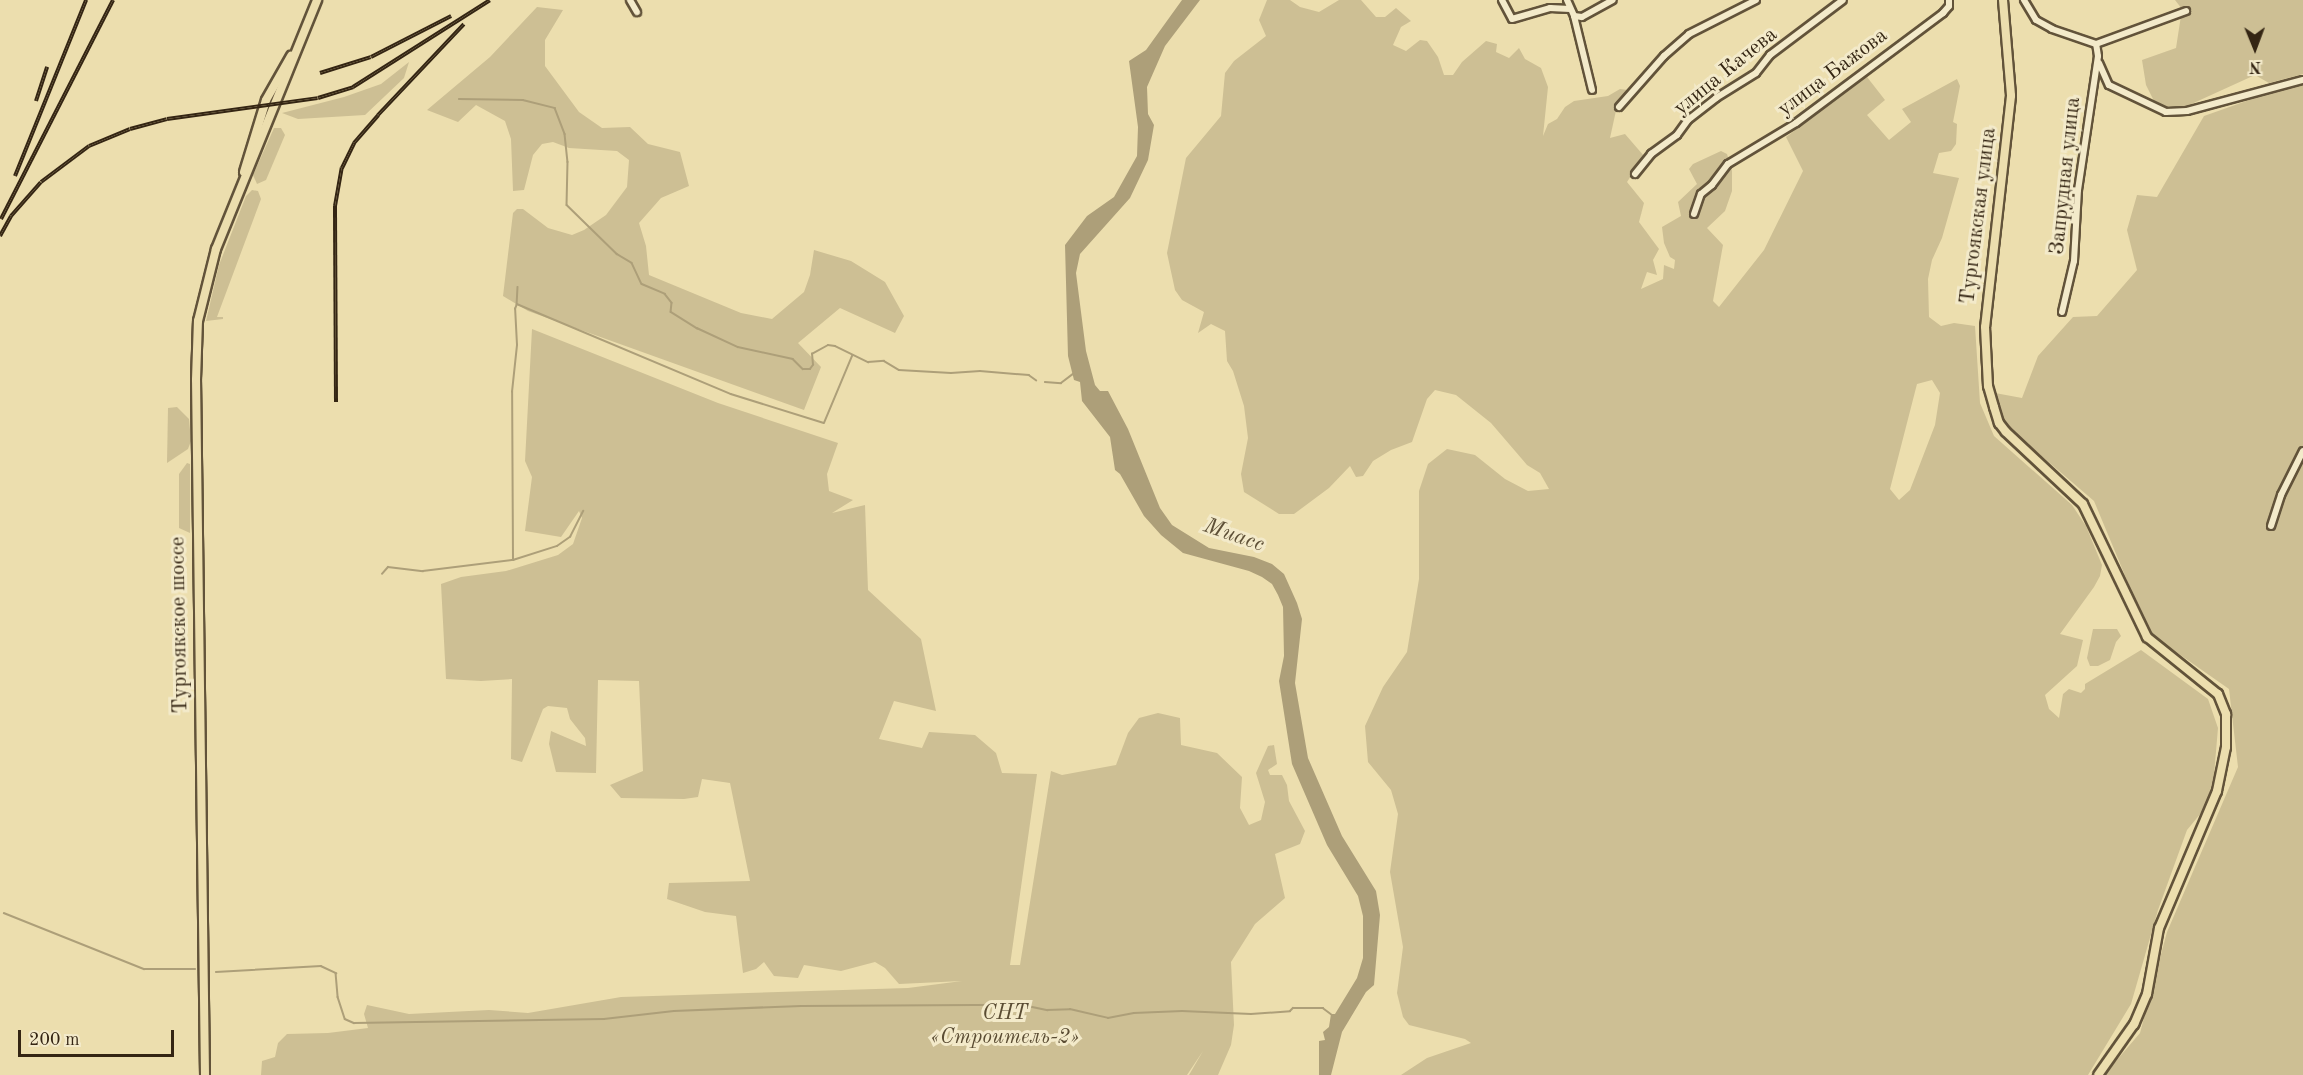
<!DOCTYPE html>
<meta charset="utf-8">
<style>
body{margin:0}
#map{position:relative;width:2303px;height:1075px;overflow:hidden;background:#ecdeae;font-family:"Old Standard TT",serif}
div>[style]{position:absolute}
.green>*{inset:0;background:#cdbf94}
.water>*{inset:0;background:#ad9f79}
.stream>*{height:1.5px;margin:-0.75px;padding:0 0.75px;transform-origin:0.75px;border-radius:0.75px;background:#ad9f79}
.roads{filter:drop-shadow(2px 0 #62533a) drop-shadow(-2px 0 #62533a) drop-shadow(0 2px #62533a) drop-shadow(0 -2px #62533a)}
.minor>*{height:6px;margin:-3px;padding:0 3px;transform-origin:3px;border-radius:3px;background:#f3eaca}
.major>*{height:8px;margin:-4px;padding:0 4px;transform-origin:4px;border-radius:4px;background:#ecdeae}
.rail>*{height:4px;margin-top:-2px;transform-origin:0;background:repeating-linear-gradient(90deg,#f3eaca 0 4.5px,#342513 0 9px);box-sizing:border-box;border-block:2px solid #342513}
span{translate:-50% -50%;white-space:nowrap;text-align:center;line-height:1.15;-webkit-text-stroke:6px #f3eaca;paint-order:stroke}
.street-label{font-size:21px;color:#342513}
.park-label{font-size:21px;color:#5a4c33;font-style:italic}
.water-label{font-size:22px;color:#5e5037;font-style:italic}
.north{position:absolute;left:2225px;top:18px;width:60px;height:60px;-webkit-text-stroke:4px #f3eaca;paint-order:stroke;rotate:179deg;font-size:16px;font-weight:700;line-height:24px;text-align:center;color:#342513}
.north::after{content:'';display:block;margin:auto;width:21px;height:27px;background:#342513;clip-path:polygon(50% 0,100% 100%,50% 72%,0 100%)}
.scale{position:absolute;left:18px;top:1030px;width:156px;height:27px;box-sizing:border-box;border:3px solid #342513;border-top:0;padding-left:8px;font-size:18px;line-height:21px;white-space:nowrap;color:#342513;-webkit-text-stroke:4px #f3eaca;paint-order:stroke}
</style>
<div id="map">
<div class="green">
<i style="clip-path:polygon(evenodd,1267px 0,1290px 0,1300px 7px,1319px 12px,1339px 0,1361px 0,1376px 17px,1385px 17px,1396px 8px,1411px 21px,1401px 27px,1393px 45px,1406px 51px,1420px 40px,1427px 41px,1438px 57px,1444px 75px,1453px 75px,1462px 62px,1486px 41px,1497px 44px,1496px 52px,1509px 58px,1519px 48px,1525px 59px,1541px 68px,1548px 87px,1543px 136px,1548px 124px,1557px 119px,1565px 107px,1574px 101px,1608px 96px,1620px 89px,1628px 90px,1628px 95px,1617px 106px,1610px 138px,1625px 134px,1644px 156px,1627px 182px,1644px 203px,1639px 222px,1659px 249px,1653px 260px,1657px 275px,1647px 272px,1641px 289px,1663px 279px,1664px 265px,1674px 269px,1675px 260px,1670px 257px,1664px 243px,1662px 227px,1681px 216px,1678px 202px,1697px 184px,1689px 169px,1693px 164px,1721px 151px,1727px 154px,1732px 171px,1732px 191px,1725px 211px,1707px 228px,1723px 245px,1713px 301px,1719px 307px,1764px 250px,1803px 171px,1786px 137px,1867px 77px,1885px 100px,1867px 115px,1889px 140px,1911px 122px,1902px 109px,1957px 79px,1960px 86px,1953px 122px,1957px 124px,1956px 144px,1951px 151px,1939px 153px,1933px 173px,1959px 178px,1942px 238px,1932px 260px,1928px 279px,1929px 317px,1941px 326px,1954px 323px,1975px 326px,1980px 403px,1994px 436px,2072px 505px,2086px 526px,2102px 565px,2100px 576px,2094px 587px,2060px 634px,2083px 640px,2077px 666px,2045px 695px,2049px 709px,2059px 718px,2063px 694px,2069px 689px,2081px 693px,2085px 689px,2085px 684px,2141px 650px,2208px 699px,2218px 728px,2214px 775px,2206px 807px,2187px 830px,2158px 910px,2131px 1004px,2088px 1075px,1401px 1075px,1427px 1058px,1471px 1043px,1465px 1039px,1409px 1025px,1403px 1017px,1397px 993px,1403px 947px,1390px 872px,1398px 814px,1391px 790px,1368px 762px,1365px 726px,1383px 687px,1407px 652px,1419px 579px,1419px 491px,1428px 464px,1447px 449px,1475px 455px,1505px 479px,1528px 491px,1549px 489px,1540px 473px,1527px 465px,1491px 423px,1456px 395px,1435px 390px,1427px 399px,1412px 442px,1391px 450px,1373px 461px,1363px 476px,1356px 477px,1350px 466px,1329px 488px,1294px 514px,1279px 514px,1244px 492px,1241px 474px,1248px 438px,1244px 406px,1233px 371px,1227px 361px,1225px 331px,1211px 324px,1198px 333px,1204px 312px,1182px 300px,1175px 290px,1167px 253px,1186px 158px,1221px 116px,1225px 73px,1234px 61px,1266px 36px,1259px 20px,1267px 0,1932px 380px,1940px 393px,1935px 425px,1910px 490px,1899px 500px,1890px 489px,1917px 384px,1932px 380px)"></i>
<i style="clip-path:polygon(2175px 0,2303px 0,2303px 74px,2269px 83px,2255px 75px,2187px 106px,2166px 107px,2154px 101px,2146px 85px,2142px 60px,2176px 48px,2182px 9px)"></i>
<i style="clip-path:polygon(537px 7px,563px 10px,545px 40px,545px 66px,579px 112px,602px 128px,630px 127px,648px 144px,680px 152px,689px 186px,661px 198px,639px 223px,646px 246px,649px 275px,741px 313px,772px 319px,804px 292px,810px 275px,814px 250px,851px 261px,885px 282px,904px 316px,895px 333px,840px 308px,798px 343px,821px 367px,804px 410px,528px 311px,503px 296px,513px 213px,517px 209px,523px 209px,548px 228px,572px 235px,584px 230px,606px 215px,627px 187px,629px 160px,617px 151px,569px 148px,553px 142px,542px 144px,533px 155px,524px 190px,513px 191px,511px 139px,505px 121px,476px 105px,458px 122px,427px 110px,490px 57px)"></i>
<i style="clip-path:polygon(409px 62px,404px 78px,365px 115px,298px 119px,282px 113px,344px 97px,381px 84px)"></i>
<i style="clip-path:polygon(2303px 84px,2303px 1075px,2104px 1075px,2140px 1033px,2167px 932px,2238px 767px,2229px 689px,2149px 633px,2094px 501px,2015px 433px,2000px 413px,1995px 393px,2022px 398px,2038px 356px,2073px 317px,2097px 316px,2137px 270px,2127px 230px,2137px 195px,2157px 197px,2204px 116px,2286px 87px)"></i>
<i style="clip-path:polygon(274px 128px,281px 128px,285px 135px,266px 180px,257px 184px,253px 175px)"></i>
<i style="clip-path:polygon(252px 190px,258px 191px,261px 199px,217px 317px,223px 317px,223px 319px,206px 321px,219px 265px,246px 196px)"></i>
<i style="clip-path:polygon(532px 329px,718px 403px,838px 443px,827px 474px,829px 491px,853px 500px,832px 513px,865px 505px,868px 590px,921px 639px,936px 711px,894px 701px,879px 739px,922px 748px,929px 732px,975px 735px,996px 753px,1002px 773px,1037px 774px,1010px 965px,1020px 965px,1051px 771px,1062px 775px,1116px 765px,1128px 733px,1139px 718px,1158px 713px,1180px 718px,1181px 745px,1217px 753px,1242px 777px,1240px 808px,1249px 825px,1261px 820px,1265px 802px,1256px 773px,1268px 746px,1274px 745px,1277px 764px,1268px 770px,1270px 775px,1282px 775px,1287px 785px,1289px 801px,1305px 831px,1300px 844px,1275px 854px,1285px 898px,1255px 924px,1231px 962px,1234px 1025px,1231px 1045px,1218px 1075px,1189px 1075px,1203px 1051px,1187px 1075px,261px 1075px,262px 1061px,275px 1057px,278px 1043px,287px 1034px,328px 1033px,368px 1028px,364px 1014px,367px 1005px,409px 1014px,489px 1010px,528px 1013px,621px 997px,908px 988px,962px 981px,899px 984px,885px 968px,875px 962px,841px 971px,804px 965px,798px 978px,774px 976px,764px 962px,756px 969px,743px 973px,736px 916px,705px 912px,667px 899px,669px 883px,750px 881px,730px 783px,702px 779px,698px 797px,684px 799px,621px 798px,610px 785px,643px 771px,639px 681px,598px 680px,596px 773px,556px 772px,549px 744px,551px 731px,586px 746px,585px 738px,570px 719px,567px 708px,548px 706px,543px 709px,522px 762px,511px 759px,512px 679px,481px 681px,446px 679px,441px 584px,461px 577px,506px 571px,558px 555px,573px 544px,582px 518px,579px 511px,561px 537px,525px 531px,532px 477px,525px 461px)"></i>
<i style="clip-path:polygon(177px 407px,189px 419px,191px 441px,188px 449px,167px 463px,168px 408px)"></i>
<i style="clip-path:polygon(187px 463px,190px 464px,190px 533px,179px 528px,179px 474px)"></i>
<i style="clip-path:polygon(2093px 629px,2117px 629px,2121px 636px,2116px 642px,2110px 660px,2098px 666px,2090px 666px,2087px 658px)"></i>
</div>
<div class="water">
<i style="clip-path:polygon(1182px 0,1200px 0,1165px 46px,1147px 87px,1148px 114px,1154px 125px,1148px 160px,1130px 198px,1080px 254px,1076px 273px,1086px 351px,1095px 385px,1100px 391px,1108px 391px,1128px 429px,1160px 508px,1172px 525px,1209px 548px,1254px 557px,1272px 564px,1284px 574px,1297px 603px,1302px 619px,1295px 683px,1308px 758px,1342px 836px,1376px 891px,1380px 915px,1374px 985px,1366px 992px,1342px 1032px,1331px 1075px,1319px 1075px,1319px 1041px,1325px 1040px,1323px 1032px,1329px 1027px,1331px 1014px,1335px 1014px,1357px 978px,1363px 958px,1363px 916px,1358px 896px,1327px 845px,1292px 764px,1279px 681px,1284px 656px,1283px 607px,1278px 595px,1272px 584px,1262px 577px,1249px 571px,1183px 553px,1161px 535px,1144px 516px,1120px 474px,1115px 470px,1110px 437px,1082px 401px,1080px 382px,1074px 380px,1068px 356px,1065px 245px,1087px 216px,1114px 197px,1137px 156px,1138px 127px,1129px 61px,1146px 50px)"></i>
</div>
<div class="stream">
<i style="left:459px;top:99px;width:64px;rotate:0.9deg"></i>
<i style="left:523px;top:100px;width:33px;rotate:14deg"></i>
<i style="left:555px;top:108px;width:28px;rotate:69deg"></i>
<i style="left:565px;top:134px;width:28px;rotate:84deg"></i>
<i style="left:568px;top:162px;width:43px;rotate:91.3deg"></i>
<i style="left:567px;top:205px;width:70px;rotate:44.4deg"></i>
<i style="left:617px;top:254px;width:17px;rotate:31deg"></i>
<i style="left:632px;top:263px;width:23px;rotate:65deg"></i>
<i style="left:642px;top:284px;width:25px;rotate:23deg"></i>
<i style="left:665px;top:294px;width:11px;rotate:52deg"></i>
<i style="left:672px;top:303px;width:9px;rotate:96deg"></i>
<i style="left:671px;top:312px;width:31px;rotate:32deg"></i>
<i style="left:697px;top:328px;width:45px;rotate:24.9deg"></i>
<i style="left:738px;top:347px;width:56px;rotate:12.3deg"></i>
<i style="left:793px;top:359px;width:14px;rotate:45deg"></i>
<i style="left:803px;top:369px;width:7px"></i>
<i style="left:810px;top:369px;width:5px;rotate:-53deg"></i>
<i style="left:813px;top:365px;width:11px;rotate:-95deg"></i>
<i style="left:812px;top:354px;width:18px;rotate:-29deg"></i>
<i style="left:828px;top:345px;width:7px;rotate:8deg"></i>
<i style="left:835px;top:346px;width:37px;rotate:26deg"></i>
<i style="left:868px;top:362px;width:16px;rotate:-4deg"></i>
<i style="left:884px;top:361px;width:17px;rotate:31deg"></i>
<i style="left:899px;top:370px;width:52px;rotate:3.3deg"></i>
<i style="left:951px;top:373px;width:29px;rotate:-4deg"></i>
<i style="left:980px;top:371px;width:49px;rotate:4.7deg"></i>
<i style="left:1029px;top:375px;width:9px;rotate:36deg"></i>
<i style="left:518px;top:287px;width:17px;rotate:93deg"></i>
<i style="left:517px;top:304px;width:232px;rotate:22.8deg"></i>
<i style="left:731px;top:394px;width:97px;rotate:17.3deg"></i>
<i style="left:824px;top:423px;width:73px;rotate:-67.3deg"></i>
<i style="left:1045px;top:382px;width:16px;rotate:4deg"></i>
<i style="left:1061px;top:383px;width:15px;rotate:-37deg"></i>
<i style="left:513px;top:560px;width:168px;rotate:-90.3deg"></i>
<i style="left:512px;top:392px;width:47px;rotate:-83.9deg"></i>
<i style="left:517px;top:345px;width:36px;rotate:-93deg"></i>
<i style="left:515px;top:309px;width:5px;rotate:-68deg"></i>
<i style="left:382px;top:574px;width:9px;rotate:-49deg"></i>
<i style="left:388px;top:567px;width:35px;rotate:7deg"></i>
<i style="left:423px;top:571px;width:91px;rotate:-7deg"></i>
<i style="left:513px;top:560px;width:46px;rotate:-17.7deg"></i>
<i style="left:557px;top:546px;width:16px;rotate:-35deg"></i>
<i style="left:570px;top:537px;width:29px;rotate:-63deg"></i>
<i style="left:4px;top:913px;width:151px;rotate:21.8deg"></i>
<i style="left:144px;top:969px;width:51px"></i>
<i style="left:216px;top:972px;width:105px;rotate:-3.3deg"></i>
<i style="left:321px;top:966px;width:17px;rotate:25deg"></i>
<i style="left:336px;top:973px;width:24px;rotate:85deg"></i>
<i style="left:338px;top:997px;width:23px;rotate:72deg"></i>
<i style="left:345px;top:1019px;width:10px;rotate:24deg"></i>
<i style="left:354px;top:1023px;width:250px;rotate:-0.9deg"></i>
<i style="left:604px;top:1019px;width:70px;rotate:-6.5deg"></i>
<i style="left:674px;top:1011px;width:127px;rotate:-2.3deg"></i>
<i style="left:801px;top:1006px;width:222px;rotate:-0.3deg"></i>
<i style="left:1023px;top:1005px;width:25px;rotate:12deg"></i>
<i style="left:1047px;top:1010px;width:23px;rotate:-2deg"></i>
<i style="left:1070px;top:1009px;width:39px;rotate:13deg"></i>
<i style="left:1108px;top:1018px;width:26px;rotate:-11deg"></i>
<i style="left:1134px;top:1013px;width:48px;rotate:-2.4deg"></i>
<i style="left:1182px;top:1011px;width:69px;rotate:2.5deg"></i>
<i style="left:1251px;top:1014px;width:39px;rotate:-4deg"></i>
<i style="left:1290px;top:1011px;width:4px;rotate:-45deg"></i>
<i style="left:1293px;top:1008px;width:30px"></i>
<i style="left:1323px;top:1008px;width:10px;rotate:37deg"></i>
</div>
<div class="roads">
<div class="minor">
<i style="left:630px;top:0;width:14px;rotate:60deg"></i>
<i style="left:1502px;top:0;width:21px;rotate:62deg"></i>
<i style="left:1512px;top:19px;width:40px;rotate:-16deg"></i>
<i style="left:1550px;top:8px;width:20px;rotate:3deg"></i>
<i style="left:1567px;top:0;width:17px;rotate:66deg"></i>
<i style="left:1574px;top:16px;width:76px;rotate:76.3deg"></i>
<i style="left:2024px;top:0;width:23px;rotate:59deg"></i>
<i style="left:2036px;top:20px;width:18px;rotate:29deg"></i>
<i style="left:2052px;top:29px;width:46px;rotate:18.8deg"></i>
<i style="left:2096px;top:44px;width:96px;rotate:-20.1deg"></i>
<i style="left:1574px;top:16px;width:8px;rotate:7deg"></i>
<i style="left:1582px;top:17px;width:35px;rotate:-29deg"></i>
<i style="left:2099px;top:63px;width:24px;rotate:66deg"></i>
<i style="left:2109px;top:85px;width:63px;rotate:25.3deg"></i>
<i style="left:2166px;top:112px;width:21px;rotate:-3deg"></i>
<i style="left:2187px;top:111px;width:120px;rotate:-15deg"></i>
<i style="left:1619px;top:107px;width:68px;rotate:-48.6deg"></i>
<i style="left:1664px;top:56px;width:33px;rotate:-41deg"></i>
<i style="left:1689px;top:34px;width:75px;rotate:-26.9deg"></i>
<i style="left:1635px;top:174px;width:26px;rotate:-51deg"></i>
<i style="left:1651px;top:154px;width:32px;rotate:-36deg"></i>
<i style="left:1677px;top:135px;width:19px;rotate:-54deg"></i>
<i style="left:1688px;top:120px;width:36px;rotate:-38deg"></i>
<i style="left:1716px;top:98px;width:47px;rotate:-32deg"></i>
<i style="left:1756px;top:73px;width:23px;rotate:-52deg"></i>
<i style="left:1770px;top:55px;width:91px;rotate:-37deg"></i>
<i style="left:1694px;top:214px;width:21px;rotate:-71deg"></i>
<i style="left:1701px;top:194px;width:14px;rotate:-39deg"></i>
<i style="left:1712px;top:185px;width:26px;rotate:-53deg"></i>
<i style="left:1728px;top:164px;width:79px;rotate:-31.1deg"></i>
<i style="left:1796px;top:123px;width:184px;rotate:-36.8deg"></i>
<i style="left:1943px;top:13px;width:9px;rotate:-49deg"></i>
<i style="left:1949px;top:6px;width:6px;rotate:-90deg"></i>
<i style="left:2062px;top:312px;width:52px;rotate:-76.8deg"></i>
<i style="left:2074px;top:261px;width:71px;rotate:-86.8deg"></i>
<i style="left:2078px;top:190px;width:135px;rotate:-81.5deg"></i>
<i style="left:2098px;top:56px;width:12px;rotate:-99deg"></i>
<i style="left:2271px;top:526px;width:33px;rotate:-72deg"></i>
<i style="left:2281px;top:495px;width:49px;rotate:-63.4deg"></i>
</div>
<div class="major">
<i style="left:2003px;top:0;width:96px;rotate:85.2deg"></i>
<i style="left:2011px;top:96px;width:232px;rotate:96.4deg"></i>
<i style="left:1985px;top:327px;width:59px;rotate:87.1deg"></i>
<i style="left:1988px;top:386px;width:22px;rotate:74deg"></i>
<i style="left:1994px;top:407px;width:17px;rotate:73deg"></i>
<i style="left:1999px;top:423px;width:11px;rotate:52deg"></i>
<i style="left:2006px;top:432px;width:105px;rotate:43.1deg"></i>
<i style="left:2083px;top:504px;width:148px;rotate:64.3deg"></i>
<i style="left:2147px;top:637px;width:91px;rotate:38.8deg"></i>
<i style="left:2218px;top:694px;width:22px;rotate:68deg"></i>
<i style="left:2226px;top:714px;width:33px;rotate:90deg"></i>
<i style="left:2226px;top:747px;width:45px;rotate:101.6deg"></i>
<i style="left:2217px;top:791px;width:149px;rotate:112.9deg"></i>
<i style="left:2159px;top:928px;width:67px;rotate:100.3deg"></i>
<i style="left:2147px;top:994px;width:33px;rotate:113deg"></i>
<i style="left:2134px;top:1024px;width:62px;rotate:125.2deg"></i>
<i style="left:244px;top:172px;width:75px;rotate:-73deg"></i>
<i style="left:266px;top:100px;width:51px;rotate:-60.4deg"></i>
<i style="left:205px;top:1075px;width:695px;rotate:-90.74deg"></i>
<i style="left:196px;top:380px;width:59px;rotate:-88.1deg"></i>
<i style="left:198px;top:321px;width:74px;rotate:-76deg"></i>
<i style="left:216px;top:249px;width:269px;rotate:-67.9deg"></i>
</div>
</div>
<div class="rail">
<i style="left:320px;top:73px;width:53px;rotate:-17.4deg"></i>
<i style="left:371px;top:57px;width:90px;rotate:-27.1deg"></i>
<i style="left:36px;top:101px;width:36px;rotate:-72deg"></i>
<i style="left:15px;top:176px;width:190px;rotate:-68deg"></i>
<i style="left:1px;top:219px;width:246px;rotate:-62.9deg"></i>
<i style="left:0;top:236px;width:23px;rotate:-61deg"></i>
<i style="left:11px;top:216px;width:45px;rotate:-48.6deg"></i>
<i style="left:41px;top:182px;width:60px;rotate:-36.9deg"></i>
<i style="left:89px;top:146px;width:44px;rotate:-22.5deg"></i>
<i style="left:130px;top:129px;width:38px;rotate:-15deg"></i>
<i style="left:167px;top:119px;width:152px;rotate:-7.9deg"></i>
<i style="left:318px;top:98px;width:37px;rotate:-17deg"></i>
<i style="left:353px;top:87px;width:162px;rotate:-32.4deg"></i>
<i style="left:336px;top:402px;width:196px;rotate:-90.3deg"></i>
<i style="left:335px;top:206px;width:39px;rotate:-80deg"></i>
<i style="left:342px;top:168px;width:28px;rotate:-64deg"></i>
<i style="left:354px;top:143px;width:37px;rotate:-49deg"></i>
<i style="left:378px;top:115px;width:125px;rotate:-46.6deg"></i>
</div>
<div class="street-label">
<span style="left:1726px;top:72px;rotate:-39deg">улица Качева</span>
<span style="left:1833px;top:73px;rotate:-37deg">улица Бажова</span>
<span style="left:2066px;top:176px;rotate:-84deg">Запрудная улица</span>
<span style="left:1979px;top:216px;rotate:-83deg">Тургоякская улица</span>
<span style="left:180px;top:625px;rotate:-91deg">Тургоякское шоссе</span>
</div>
<div class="park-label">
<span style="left:1005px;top:1026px">СНТ<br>«Строитель-2»</span>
</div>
<div class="water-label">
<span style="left:1234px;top:536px;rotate:19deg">Миасс</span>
</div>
<div class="north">N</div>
<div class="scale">200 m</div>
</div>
